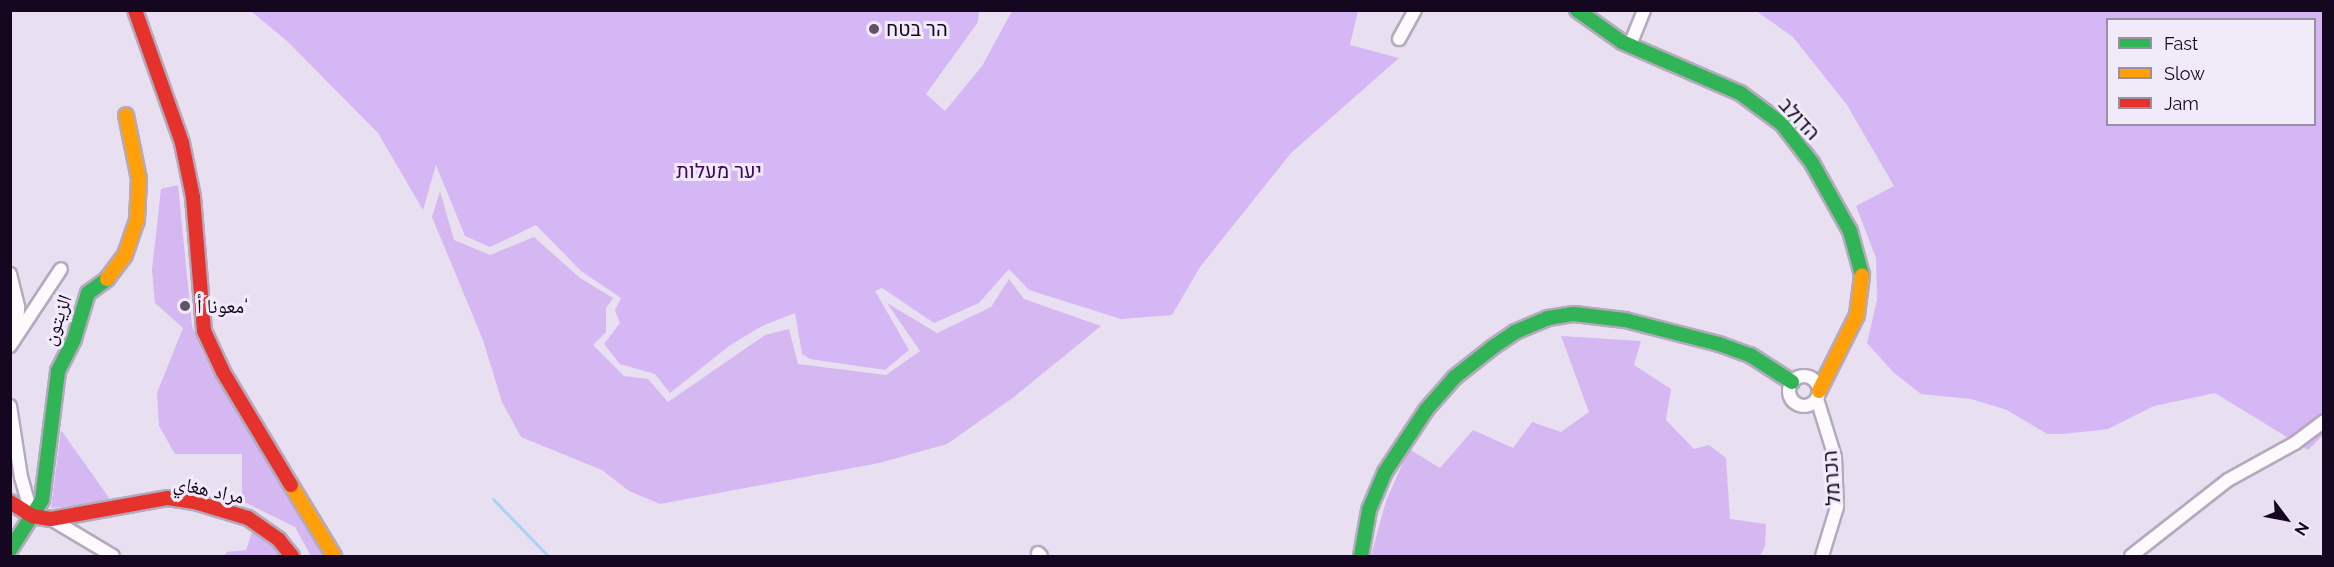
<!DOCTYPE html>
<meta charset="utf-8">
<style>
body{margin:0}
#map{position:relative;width:2334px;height:567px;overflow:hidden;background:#e8e0f0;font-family:Raleway,"Noto Naskh Arabic",Heebo,sans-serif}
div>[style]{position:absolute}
.green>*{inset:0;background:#d5b7f2}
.forest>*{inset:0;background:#d6b7f6}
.stream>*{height:3px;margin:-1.5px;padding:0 1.5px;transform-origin:1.5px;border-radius:1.5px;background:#acd0f8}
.roads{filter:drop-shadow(2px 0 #b4aabd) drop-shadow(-2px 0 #b4aabd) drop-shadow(0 2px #b4aabd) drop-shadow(0 -2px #b4aabd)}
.street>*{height:12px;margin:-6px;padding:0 6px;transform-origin:6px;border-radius:6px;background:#fcfafd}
.street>.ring{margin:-6px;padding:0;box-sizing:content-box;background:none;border:12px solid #fcfafd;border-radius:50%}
.fast>*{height:14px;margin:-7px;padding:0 7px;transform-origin:7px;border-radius:7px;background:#30b455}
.slow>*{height:14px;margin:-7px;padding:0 7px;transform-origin:7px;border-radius:7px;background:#ff9f0a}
.jam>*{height:14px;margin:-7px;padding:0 7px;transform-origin:7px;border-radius:7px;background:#e5322d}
.dots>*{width:16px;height:16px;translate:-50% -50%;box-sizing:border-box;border:3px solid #f1ebf9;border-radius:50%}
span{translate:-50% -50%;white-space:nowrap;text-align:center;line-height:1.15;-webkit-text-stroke:6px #f1ebf9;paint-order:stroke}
.poi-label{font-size:20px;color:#14071f}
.left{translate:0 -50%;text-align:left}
.street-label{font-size:20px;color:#14071f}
.park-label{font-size:20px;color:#3f0563}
.frame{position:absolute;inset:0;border:12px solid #14071f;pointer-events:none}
.legend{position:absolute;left:2106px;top:18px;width:210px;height:108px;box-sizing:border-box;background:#f1ebf9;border:2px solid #9990a2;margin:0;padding:8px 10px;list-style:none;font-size:18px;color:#14071f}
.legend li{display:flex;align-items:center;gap:12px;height:30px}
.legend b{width:30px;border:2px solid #9990a2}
.north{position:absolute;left:2256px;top:489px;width:60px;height:60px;-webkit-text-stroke:4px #f1ebf9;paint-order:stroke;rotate:122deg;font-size:16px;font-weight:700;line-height:24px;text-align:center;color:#14071f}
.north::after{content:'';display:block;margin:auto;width:21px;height:27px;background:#14071f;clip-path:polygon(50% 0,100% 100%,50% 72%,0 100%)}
</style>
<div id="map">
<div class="green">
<i style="clip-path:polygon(178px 185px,192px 326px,204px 355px,329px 556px,311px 556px,295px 527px,242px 501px,242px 454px,175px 454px,159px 426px,157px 393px,183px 328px,155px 303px,152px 270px,161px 189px)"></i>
<i style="clip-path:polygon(440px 191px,454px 240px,490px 255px,534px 237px,580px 278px,613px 298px,606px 308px,606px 332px,593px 345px,624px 376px,648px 379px,668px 402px,765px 335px,789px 329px,798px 364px,886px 375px,920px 351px,887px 303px,937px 333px,991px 307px,1009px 279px,1024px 299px,1101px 326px,1014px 397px,947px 444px,879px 463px,660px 504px,629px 491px,602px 470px,521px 437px,502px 402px,483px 340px,432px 217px)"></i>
<i style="clip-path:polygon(1561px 336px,1641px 341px,1634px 365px,1671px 389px,1666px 420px,1694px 449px,1709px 445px,1726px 458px,1730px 519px,1766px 524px,1765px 546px,1760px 556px,1371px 556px,1386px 501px,1409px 449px,1440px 468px,1473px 430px,1513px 448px,1532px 422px,1561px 432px,1589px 412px)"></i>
<i style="clip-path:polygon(61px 430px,112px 502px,51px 508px)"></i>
</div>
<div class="forest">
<i style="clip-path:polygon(251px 11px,979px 11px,978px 22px,926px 94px,945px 111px,982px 66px,1012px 11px,1358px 11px,1350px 45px,1399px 58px,1291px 153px,1200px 267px,1172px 315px,1121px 319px,1029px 290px,1009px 269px,979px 303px,934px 323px,882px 288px,875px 291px,909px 350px,885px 370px,810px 359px,802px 354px,795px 313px,762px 326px,729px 346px,670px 393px,655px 374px,620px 364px,604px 344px,620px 323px,615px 310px,621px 298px,581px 271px,536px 225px,490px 247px,465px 236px,436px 165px,423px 210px,378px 133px,288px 42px)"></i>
<i style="clip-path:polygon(evenodd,1756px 11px,2323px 11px,2323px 435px,2308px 450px,2215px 393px,2154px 406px,2108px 429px,2063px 434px,2047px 434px,2007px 410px,1971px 399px,1921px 394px,1893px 372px,1867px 343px,1877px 300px,1876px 258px,1856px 206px,1894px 186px,1847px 105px,1793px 37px,1756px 11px,2108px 20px,2314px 20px,2314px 124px,2108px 124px,2108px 20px)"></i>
<i style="clip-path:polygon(253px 529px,289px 556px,224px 556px,227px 552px,246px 550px)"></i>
</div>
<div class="stream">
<i style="left:493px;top:499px;width:79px;rotate:46deg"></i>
</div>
<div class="roads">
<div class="street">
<i style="left:1399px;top:39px;width:33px;rotate:-61deg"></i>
<i style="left:1630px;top:45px;width:38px;rotate:-68deg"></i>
<i style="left:10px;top:274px;width:34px;rotate:76deg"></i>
<i style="left:18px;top:307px;width:27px;rotate:92deg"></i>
<i style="left:10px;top:346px;width:92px;rotate:-56.5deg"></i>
<i class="ring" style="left:1789px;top:376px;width:18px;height:18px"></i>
<i style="left:1817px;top:399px;width:61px;rotate:72.8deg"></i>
<i style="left:1835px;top:457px;width:50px;rotate:87.7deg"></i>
<i style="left:1837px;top:507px;width:51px;rotate:107deg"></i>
<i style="left:10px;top:406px;width:72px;rotate:81.2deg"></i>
<i style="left:21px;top:477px;width:41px;rotate:74.2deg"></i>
<i style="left:51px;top:519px;width:72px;rotate:30.8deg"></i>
<i style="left:1038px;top:553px;width:4px;rotate:45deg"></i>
<i style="left:2131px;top:556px;width:123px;rotate:-38.1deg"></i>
<i style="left:2228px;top:480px;width:77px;rotate:-28.9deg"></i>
<i style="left:2295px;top:443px;width:36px;rotate:-37deg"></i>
</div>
<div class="fast">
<i style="left:1577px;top:10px;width:55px;rotate:35.4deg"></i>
<i style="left:1622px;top:42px;width:129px;rotate:23.4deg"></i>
<i style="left:1740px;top:93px;width:52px;rotate:36.4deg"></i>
<i style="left:1782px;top:124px;width:49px;rotate:52.4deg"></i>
<i style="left:1812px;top:163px;width:78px;rotate:60.8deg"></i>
<i style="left:1850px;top:231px;width:46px;rotate:74.7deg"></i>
<i style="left:10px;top:550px;width:59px;rotate:-57.4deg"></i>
<i style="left:42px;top:500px;width:130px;rotate:-82.9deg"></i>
<i style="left:58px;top:371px;width:36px;rotate:-63deg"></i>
<i style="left:74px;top:339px;width:48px;rotate:-73.1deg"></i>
<i style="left:88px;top:293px;width:24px;rotate:-36deg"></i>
<i style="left:1361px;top:556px;width:47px;rotate:-80.1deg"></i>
<i style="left:1369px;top:510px;width:41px;rotate:-67.2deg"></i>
<i style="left:1385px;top:472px;width:74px;rotate:-56.5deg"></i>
<i style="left:1426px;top:410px;width:44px;rotate:-48.7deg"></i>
<i style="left:1455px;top:377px;width:48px;rotate:-38.3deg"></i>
<i style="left:1493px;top:347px;width:27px;rotate:-34deg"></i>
<i style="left:1515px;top:332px;width:36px;rotate:-23deg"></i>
<i style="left:1548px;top:318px;width:26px;rotate:-9deg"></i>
<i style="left:1574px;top:314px;width:51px;rotate:6.7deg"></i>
<i style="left:1625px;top:320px;width:97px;rotate:14.3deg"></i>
<i style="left:1719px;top:344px;width:33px;rotate:20deg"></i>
<i style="left:1750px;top:355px;width:50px;rotate:32.7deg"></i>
</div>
<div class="slow">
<i style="left:107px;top:279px;width:30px;rotate:-53deg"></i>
<i style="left:125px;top:255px;width:36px;rotate:-71deg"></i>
<i style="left:137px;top:221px;width:42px;rotate:-87.3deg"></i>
<i style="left:139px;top:179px;width:65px;rotate:-101.5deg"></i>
<i style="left:1819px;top:391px;width:85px;rotate:-63.4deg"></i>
<i style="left:1857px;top:315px;width:40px;rotate:-82.9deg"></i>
<i style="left:291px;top:485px;width:83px;rotate:58.8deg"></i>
</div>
<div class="jam">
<i style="left:135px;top:10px;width:141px;rotate:70.5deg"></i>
<i style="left:182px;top:143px;width:55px;rotate:78.5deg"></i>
<i style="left:193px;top:197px;width:134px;rotate:85.3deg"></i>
<i style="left:204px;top:331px;width:45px;rotate:65.1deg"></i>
<i style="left:223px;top:372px;width:132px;rotate:59deg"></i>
<i style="left:10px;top:502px;width:26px;rotate:32deg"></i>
<i style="left:32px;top:516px;width:19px;rotate:9deg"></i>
<i style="left:51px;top:519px;width:119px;rotate:-10.2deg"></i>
<i style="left:168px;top:498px;width:30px;rotate:9deg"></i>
<i style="left:198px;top:503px;width:52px;rotate:16.7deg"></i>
<i style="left:248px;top:518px;width:38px;rotate:35deg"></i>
<i style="left:279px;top:540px;width:21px;rotate:51deg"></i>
</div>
</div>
<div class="dots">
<i style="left:874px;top:29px;background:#5e5368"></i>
<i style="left:185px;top:306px;background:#5e5368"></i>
</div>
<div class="poi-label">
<span class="left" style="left:886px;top:29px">הר בטח</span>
<span class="left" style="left:197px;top:306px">معونا أ‘</span>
</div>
<div class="street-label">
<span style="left:1799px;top:119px;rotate:47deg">הדולב</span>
<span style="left:57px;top:320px;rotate:-70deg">الزيتون</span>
<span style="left:1832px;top:478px;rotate:-94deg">הכרמל</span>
<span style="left:209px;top:490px;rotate:12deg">مراد هغاي</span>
</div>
<div class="park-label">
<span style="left:719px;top:171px">יער מעלות</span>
</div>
<div class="frame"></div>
<ul class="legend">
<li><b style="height:8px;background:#30b455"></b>Fast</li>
<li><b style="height:8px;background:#ff9f0a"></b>Slow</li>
<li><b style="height:8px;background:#e5322d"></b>Jam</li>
</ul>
<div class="north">N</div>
</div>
